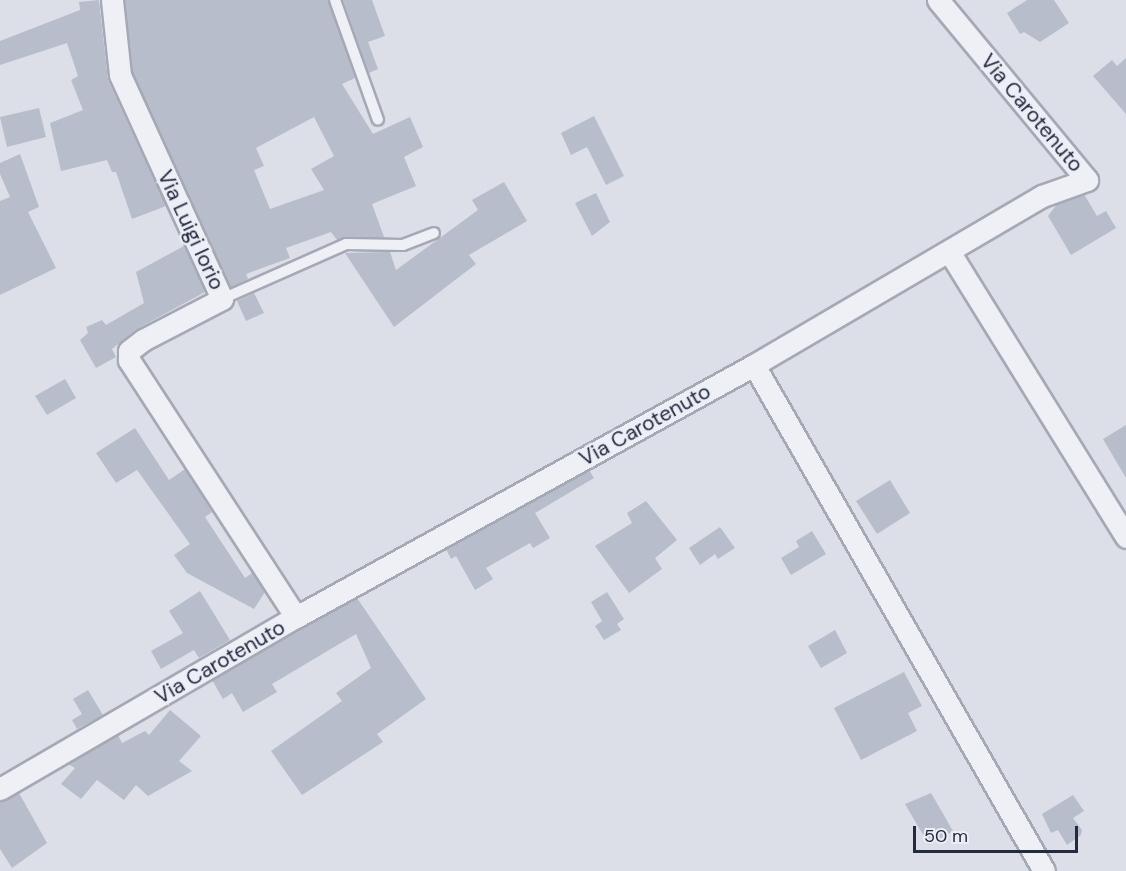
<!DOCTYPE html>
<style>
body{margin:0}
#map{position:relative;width:1126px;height:871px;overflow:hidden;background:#dcdfe8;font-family:"DM Sans",sans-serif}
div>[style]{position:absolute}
.building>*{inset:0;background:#b8bdcb}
.roads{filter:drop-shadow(2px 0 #a5a9b5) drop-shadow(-2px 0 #a5a9b5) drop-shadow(0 2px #a5a9b5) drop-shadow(0 -2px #a5a9b5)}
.service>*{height:10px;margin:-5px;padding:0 5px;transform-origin:5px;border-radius:5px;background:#eff0f6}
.minor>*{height:21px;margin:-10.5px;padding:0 10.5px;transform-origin:10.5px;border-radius:10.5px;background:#eff0f6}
span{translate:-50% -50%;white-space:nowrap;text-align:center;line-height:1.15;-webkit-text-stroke:5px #ebeef5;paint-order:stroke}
.street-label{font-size:21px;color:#242a3f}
.scale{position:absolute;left:913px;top:826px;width:165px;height:27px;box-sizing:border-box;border:3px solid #242a3f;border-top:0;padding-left:8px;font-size:18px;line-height:21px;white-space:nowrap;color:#242a3f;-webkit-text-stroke:4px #ebeef5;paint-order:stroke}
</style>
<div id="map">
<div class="building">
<i style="clip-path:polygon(99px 0,108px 80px,166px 206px,132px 219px,116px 172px,112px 172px,107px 160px,61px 171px,50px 123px,83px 110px,71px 80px,78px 76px,67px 43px,0 65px,0 41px,80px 10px,79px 2px)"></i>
<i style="clip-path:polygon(evenodd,125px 0,328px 0,355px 78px,342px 84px,373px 134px,410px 117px,423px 147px,404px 157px,416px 186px,372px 204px,384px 237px,337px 240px,331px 232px,286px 248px,290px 258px,246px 274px,248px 279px,231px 287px,132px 72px,125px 0,314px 117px,334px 156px,311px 169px,324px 190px,270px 209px,254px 170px,264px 166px,256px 148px,314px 117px)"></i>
<i style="clip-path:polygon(343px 0,372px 0,385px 36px,368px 42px,378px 69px,369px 73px)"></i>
<i style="clip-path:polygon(1027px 0,1054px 0,1069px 23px,1040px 42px,1024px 32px,1020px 34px,1007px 13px)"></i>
<i style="clip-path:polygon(1126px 58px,1126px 114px,1093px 76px,1112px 60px,1117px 66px)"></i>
<i style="clip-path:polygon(39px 108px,46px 137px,7px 147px,0 117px)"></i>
<i style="clip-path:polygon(594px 116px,624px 176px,606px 185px,587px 147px,571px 155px,561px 133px)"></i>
<i style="clip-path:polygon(20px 154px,39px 207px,28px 212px,56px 268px,0 295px,0 201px,10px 197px,0 174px,0 163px)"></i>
<i style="clip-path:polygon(504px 182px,527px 221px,469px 255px,476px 264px,394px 327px,345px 253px,390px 252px,396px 270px,478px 210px,472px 200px)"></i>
<i style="clip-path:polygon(596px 193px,610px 222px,592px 236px,575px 203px)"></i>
<i style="clip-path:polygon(1084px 194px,1097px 216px,1106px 211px,1116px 228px,1071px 255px,1048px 216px,1057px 204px)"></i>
<i style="clip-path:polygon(184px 246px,205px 292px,135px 330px,112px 349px,116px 357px,96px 368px,80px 340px,88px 333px,86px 327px,102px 320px,106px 325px,144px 303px,136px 272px)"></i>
<i style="clip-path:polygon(254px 293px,264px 313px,246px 321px,237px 301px)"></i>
<i style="clip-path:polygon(65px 379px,76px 398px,47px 415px,35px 396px)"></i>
<i style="clip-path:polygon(1126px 425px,1126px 478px,1103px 439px)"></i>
<i style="clip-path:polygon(135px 428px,169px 480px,185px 469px,212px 512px,205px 517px,245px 578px,252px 573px,265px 592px,254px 609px,187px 573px,174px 555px,190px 544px,137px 470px,116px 483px,96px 453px)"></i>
<i style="clip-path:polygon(589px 470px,594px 478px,535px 513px,550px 538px,533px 548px,530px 543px,486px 568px,493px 579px,475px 590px,456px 556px,451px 559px,446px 549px)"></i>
<i style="clip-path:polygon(890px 480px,910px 513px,877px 534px,856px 501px)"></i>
<i style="clip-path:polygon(646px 501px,677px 540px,655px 558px,662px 569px,629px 593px,595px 546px,632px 523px,627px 513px)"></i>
<i style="clip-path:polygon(720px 527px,735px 548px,718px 559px,715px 554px,700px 565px,689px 548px)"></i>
<i style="clip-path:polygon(812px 531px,826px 554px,791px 575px,781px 558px,799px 547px,796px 541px)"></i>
<i style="clip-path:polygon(200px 591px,230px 640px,199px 658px,194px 650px,161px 669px,151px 651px,183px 633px,169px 611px)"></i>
<i style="clip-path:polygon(607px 592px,624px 619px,617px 624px,621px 630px,604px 640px,595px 626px,602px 621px,591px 602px)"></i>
<i style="clip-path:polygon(357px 598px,426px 699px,377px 734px,383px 742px,302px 795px,271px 751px,342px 701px,336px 693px,371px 668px,356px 634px,272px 684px,277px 692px,243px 712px,232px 693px,223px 699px,212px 680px)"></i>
<i style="clip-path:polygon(835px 630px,847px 653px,821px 668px,808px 646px)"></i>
<i style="clip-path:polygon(904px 672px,922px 706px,908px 713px,917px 731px,861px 760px,834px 708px)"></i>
<i style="clip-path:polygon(88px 690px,103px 715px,77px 729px,72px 720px,82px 714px,73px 699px)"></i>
<i style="clip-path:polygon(170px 710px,201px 736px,179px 761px,192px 771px,148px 796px,136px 785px,124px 800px,97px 780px,81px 799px,61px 784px,75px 768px,68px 764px,118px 735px,122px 743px,145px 731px,149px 735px)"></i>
<i style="clip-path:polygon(19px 793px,47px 843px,12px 868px,0 849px,0 802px)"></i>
<i style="clip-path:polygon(931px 793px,953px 831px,929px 845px,905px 804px)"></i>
<i style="clip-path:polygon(1073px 795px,1084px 811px,1073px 818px,1082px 830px,1081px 835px,1067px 845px,1058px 830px,1051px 833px,1042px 814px)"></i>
</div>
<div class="roads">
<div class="service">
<i style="left:335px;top:0;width:127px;rotate:70.3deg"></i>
<i style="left:222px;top:299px;width:136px;rotate:-23.9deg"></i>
<i style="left:346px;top:244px;width:57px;rotate:1deg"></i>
<i style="left:403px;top:245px;width:33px;rotate:-21deg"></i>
</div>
<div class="minor">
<i style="left:112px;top:0;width:75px;rotate:83.9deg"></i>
<i style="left:120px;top:75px;width:246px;rotate:65.5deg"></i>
<i style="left:222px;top:299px;width:89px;rotate:152.6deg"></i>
<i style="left:143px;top:340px;width:18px;rotate:142deg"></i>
<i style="left:129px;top:351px;width:9px;rotate:90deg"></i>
<i style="left:129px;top:360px;width:306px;rotate:57deg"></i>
<i style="left:950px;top:253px;width:334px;rotate:58.2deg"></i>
<i style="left:754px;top:365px;width:583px;rotate:60.18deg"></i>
<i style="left:0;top:789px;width:342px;rotate:-30.2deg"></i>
<i style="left:296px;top:617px;width:523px;rotate:-28.82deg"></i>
<i style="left:754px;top:365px;width:334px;rotate:-30.4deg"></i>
<i style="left:1042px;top:196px;width:48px;rotate:-19.6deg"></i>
<i style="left:1087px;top:180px;width:234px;rotate:-129.6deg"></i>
</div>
</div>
<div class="street-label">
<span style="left:1032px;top:113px;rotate:50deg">Via Carotenuto</span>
<span style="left:191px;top:230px;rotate:65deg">Via Luigi Iorio</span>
<span style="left:645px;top:425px;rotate:-29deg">Via Carotenuto</span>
<span style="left:220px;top:662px;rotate:-30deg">Via Carotenuto</span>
</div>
<div class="scale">50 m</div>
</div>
